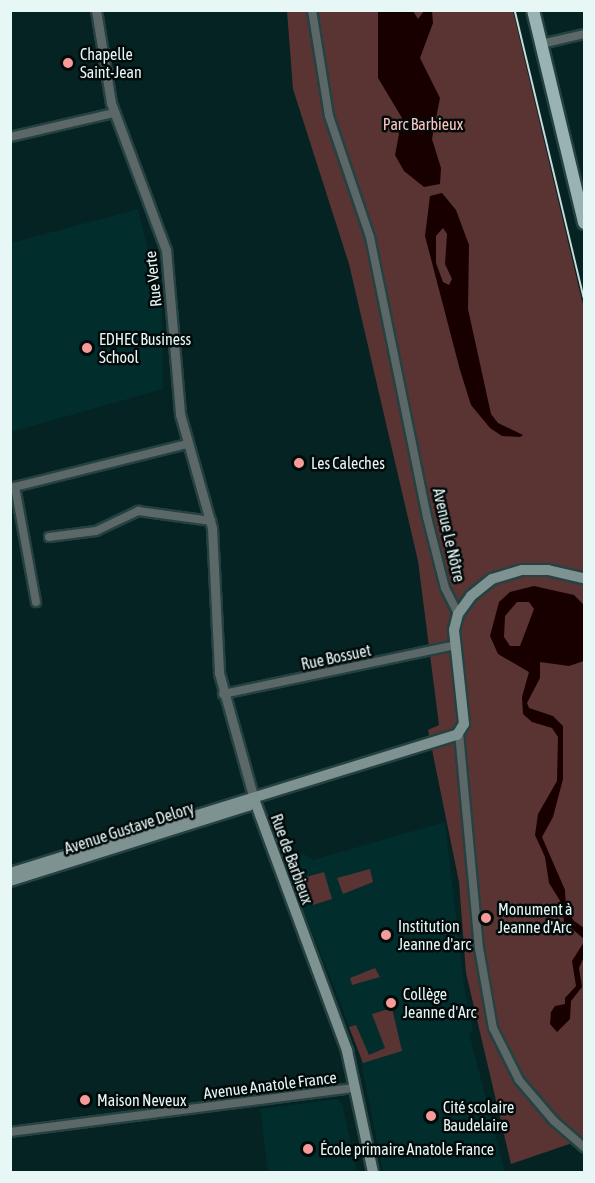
<!DOCTYPE html>
<meta charset="utf-8">
<style>
body{margin:0}
#map{position:relative;width:595px;height:1183px;overflow:hidden;background:#052323;font-family:"Asap Condensed",sans-serif}
div>[style]{position:absolute}
.built>*{inset:0;background:#022d2d}
.green>*{inset:0;background:#593433}
.water>*{inset:0;background:#190000}
.roads{filter:drop-shadow(2px 0 #254141) drop-shadow(-2px 0 #254141) drop-shadow(0 2px #254141) drop-shadow(0 -2px #254141)}
.minor>*{height:8px;margin:-4px;padding:0 4px;transform-origin:4px;border-radius:4px;background:#5b6867}
.tertiary>*{height:9px;margin:-4.5px;padding:0 4.5px;transform-origin:4.5px;border-radius:4.5px;background:#5b6867}
.secondary>*{height:10px;margin:-5px;padding:0 5px;transform-origin:5px;border-radius:5px;background:#7d9291}
.primary>*{height:12px;margin:-6px;padding:0 6px;transform-origin:6px;border-radius:6px;background:#98b3b2}
.tram>*{height:1.5px;margin:-0.75px;padding:0 0.75px;transform-origin:0.75px;border-radius:0.75px;background:#c8dad9}
.dots>*{width:16px;height:16px;translate:-50% -50%;box-sizing:border-box;border:3px solid #020a0a;border-radius:50%}
span{translate:-50% -50%;white-space:nowrap;text-align:center;line-height:1.15;-webkit-text-stroke:5px #020a0a;paint-order:stroke}
.poi-label{font-size:16px;color:#e7f7f6}
.left{translate:0 -50%;text-align:left}
.park-label{font-size:16px;color:#fec5c3}
.street-label{font-size:16px;color:#e7f7f6}
.frame{position:absolute;inset:0;border:12px solid #e7f7f6;pointer-events:none}
</style>
<div id="map">
<div class="built">
<i style="clip-path:polygon(138px 209px,162px 308px,163px 389px,11px 432px,11px 243px)"></i>
<i style="clip-path:polygon(445px 822px,464px 987px,473px 1031px,469px 1033px,505px 1172px,383px 1172px,359px 1051px,284px 860px,304px 854px,313px 860px)"></i>
<i style="clip-path:polygon(337px 1099px,342px 1103px,357px 1172px,268px 1172px,260px 1109px)"></i>
</div>
<div class="green">
<i style="clip-path:polygon(287px 11px,513px 11px,584px 309px,584px 1139px,511px 1164px,466px 973px,459px 882px,428px 730px,439px 725px,418px 561px,349px 264px,293px 89px)"></i>
<i style="clip-path:polygon(370px 869px,373px 882px,343px 894px,337px 878px)"></i>
<i style="clip-path:polygon(324px 872px,332px 899px,313px 905px,304px 882px,306px 877px)"></i>
<i style="clip-path:polygon(375px 968px,380px 977px,352px 985px,350px 978px)"></i>
<i style="clip-path:polygon(392px 1008px,402px 1051px,363px 1063px,349px 1027px,356px 1025px,369px 1055px,385px 1048px,372px 1014px)"></i>
</div>
<div class="water">
<i style="clip-path:polygon(378px 11px,413px 11px,418px 19px,424px 11px,432px 11px,433px 23px,420px 58px,440px 98px,432px 139px,441px 168px,440px 184px,424px 187px,404px 171px,395px 155px,402px 118px,378px 78px)"></i>
<i style="clip-path:polygon(evenodd,442px 193px,456px 210px,469px 245px,468px 309px,491px 414px,498px 423px,523px 435px,520px 437px,502px 436px,490px 428px,471px 405px,460px 370px,425px 236px,430px 196px,442px 193px,443px 228px,447px 234px,445px 264px,452px 279px,449px 285px,443px 282px,436px 263px,436px 236px,443px 228px)"></i>
<i style="clip-path:polygon(evenodd,534px 586px,574px 595px,584px 605px,584px 661px,569px 666px,540px 662px,540px 678px,527px 703px,529px 708px,553px 716px,563px 726px,563px 779px,553px 817px,542px 837px,565px 890px,566px 909px,574px 921px,584px 928px,584px 939px,564px 922px,562px 904px,549px 883px,545px 857px,535px 835px,538px 814px,557px 781px,558px 737px,552px 728px,532px 722px,523px 714px,522px 697px,529px 672px,498px 654px,490px 636px,499px 602px,510px 592px,534px 586px,517px 602px,529px 602px,534px 609px,520px 646px,510px 646px,504px 637px,505px 616px,517px 602px)"></i>
<i style="clip-path:polygon(584px 942px,584px 957px,579px 968px,582px 987px,571px 1001px,570px 1019px,557px 1032px,550px 1024px,551px 1012px,555px 1006px,565px 1004px,565px 998px,576px 986px,572px 961px)"></i>
</div>
<div class="roads">
<div class="minor">
<i style="left:312px;top:10px;width:107px;rotate:80.9deg"></i>
<i style="left:329px;top:116px;width:128px;rotate:71.3deg"></i>
<i style="left:370px;top:237px;width:286px;rotate:78.5deg"></i>
<i style="left:427px;top:517px;width:73px;rotate:75.8deg"></i>
<i style="left:445px;top:588px;width:29px;rotate:63deg"></i>
<i style="left:541px;top:44px;width:44px;rotate:-13.1deg"></i>
<i style="left:10px;top:137px;width:107px;rotate:-13deg"></i>
<i style="left:49px;top:537px;width:47px;rotate:-7.3deg"></i>
<i style="left:96px;top:531px;width:47px;rotate:-25.5deg"></i>
<i style="left:138px;top:511px;width:74px;rotate:7.8deg"></i>
<i style="left:36px;top:602px;width:117px;rotate:-100.3deg"></i>
<i style="left:15px;top:487px;width:178px;rotate:-14deg"></i>
<i style="left:223px;top:694px;width:237px;rotate:-11.9deg"></i>
<i style="left:459px;top:733px;width:216px;rotate:84.7deg"></i>
<i style="left:479px;top:948px;width:81px;rotate:80.1deg"></i>
<i style="left:493px;top:1028px;width:58px;rotate:63.4deg"></i>
<i style="left:519px;top:1080px;width:54px;rotate:49.5deg"></i>
<i style="left:554px;top:1121px;width:40px;rotate:41deg"></i>
<i style="left:10px;top:1132px;width:348px;rotate:-7.3deg"></i>
</div>
<div class="tertiary">
<i style="left:96px;top:10px;width:94px;rotate:80.8deg"></i>
<i style="left:111px;top:103px;width:157px;rotate:69.5deg"></i>
<i style="left:166px;top:250px;width:165px;rotate:85.1deg"></i>
<i style="left:180px;top:414px;width:118px;rotate:74.3deg"></i>
<i style="left:212px;top:528px;width:145px;rotate:87.2deg"></i>
<i style="left:219px;top:673px;width:131px;rotate:74.5deg"></i>
</div>
<div class="secondary">
<i style="left:254px;top:799px;width:269px;rotate:69.7deg"></i>
<i style="left:347px;top:1051px;width:124px;rotate:77.9deg"></i>
<i style="left:10px;top:873px;width:468px;rotate:-17.2deg"></i>
<i style="left:457px;top:735px;width:13px;rotate:-58deg"></i>
<i style="left:464px;top:724px;width:95px;rotate:-96.1deg"></i>
<i style="left:454px;top:630px;width:16px;rotate:-76deg"></i>
<i style="left:458px;top:614px;width:22px;rotate:-54deg"></i>
<i style="left:471px;top:596px;width:27px;rotate:-39deg"></i>
<i style="left:492px;top:579px;width:31px;rotate:-17deg"></i>
<i style="left:522px;top:570px;width:26px"></i>
<i style="left:548px;top:570px;width:37px;rotate:13deg"></i>
<i style="left:10px;top:881px;width:250px;rotate:-17.5deg"></i>
<i style="left:248px;top:806px;width:9px;rotate:-49deg"></i>
</div>
<div class="primary">
<i style="left:533px;top:10px;width:219px;rotate:76.5deg"></i>
</div>
</div>
<div class="tram">
<i style="left:515px;top:10px;width:295px;rotate:76.5deg"></i>
</div>
<div class="dots">
<i style="left:68px;top:63px;background:#f59b99"></i>
<i style="left:87px;top:348px;background:#f59b99"></i>
<i style="left:299px;top:463px;background:#f59b99"></i>
<i style="left:486px;top:918px;background:#f59b99"></i>
<i style="left:386px;top:935px;background:#f59b99"></i>
<i style="left:391px;top:1003px;background:#f59b99"></i>
<i style="left:85px;top:1100px;background:#f59b99"></i>
<i style="left:431px;top:1116px;background:#f59b99"></i>
<i style="left:308px;top:1149px;background:#f59b99"></i>
</div>
<div class="poi-label">
<span class="left" style="left:80px;top:63px">Chapelle<br>Saint-Jean</span>
<span class="left" style="left:99px;top:348px">EDHEC Business<br>School</span>
<span class="left" style="left:311px;top:463px">Les Caleches</span>
<span class="left" style="left:498px;top:918px">Monument à<br>Jeanne d'Arc</span>
<span class="left" style="left:398px;top:935px">Institution<br>Jeanne d'arc</span>
<span class="left" style="left:403px;top:1003px">Collège<br>Jeanne d'Arc</span>
<span class="left" style="left:97px;top:1100px">Maison Neveux</span>
<span class="left" style="left:443px;top:1116px">Cité scolaire<br>Baudelaire</span>
<span class="left" style="left:320px;top:1149px">École primaire Anatole France</span>
</div>
<div class="park-label">
<span style="left:423px;top:124px">Parc Barbieux</span>
</div>
<div class="street-label">
<span style="left:153px;top:279px;rotate:-96deg">Rue Verte</span>
<span style="left:449px;top:535px;rotate:77deg">Avenue Le Nôtre</span>
<span style="left:336px;top:657px;rotate:-12deg">Rue Bossuet</span>
<span style="left:129px;top:828px;rotate:-18deg">Avenue Gustave Delory</span>
<span style="left:292px;top:859px;rotate:70deg">Rue de Barbieux</span>
<span style="left:270px;top:1085px;rotate:-7deg">Avenue Anatole France</span>
</div>
<div class="frame"></div>
</div>
